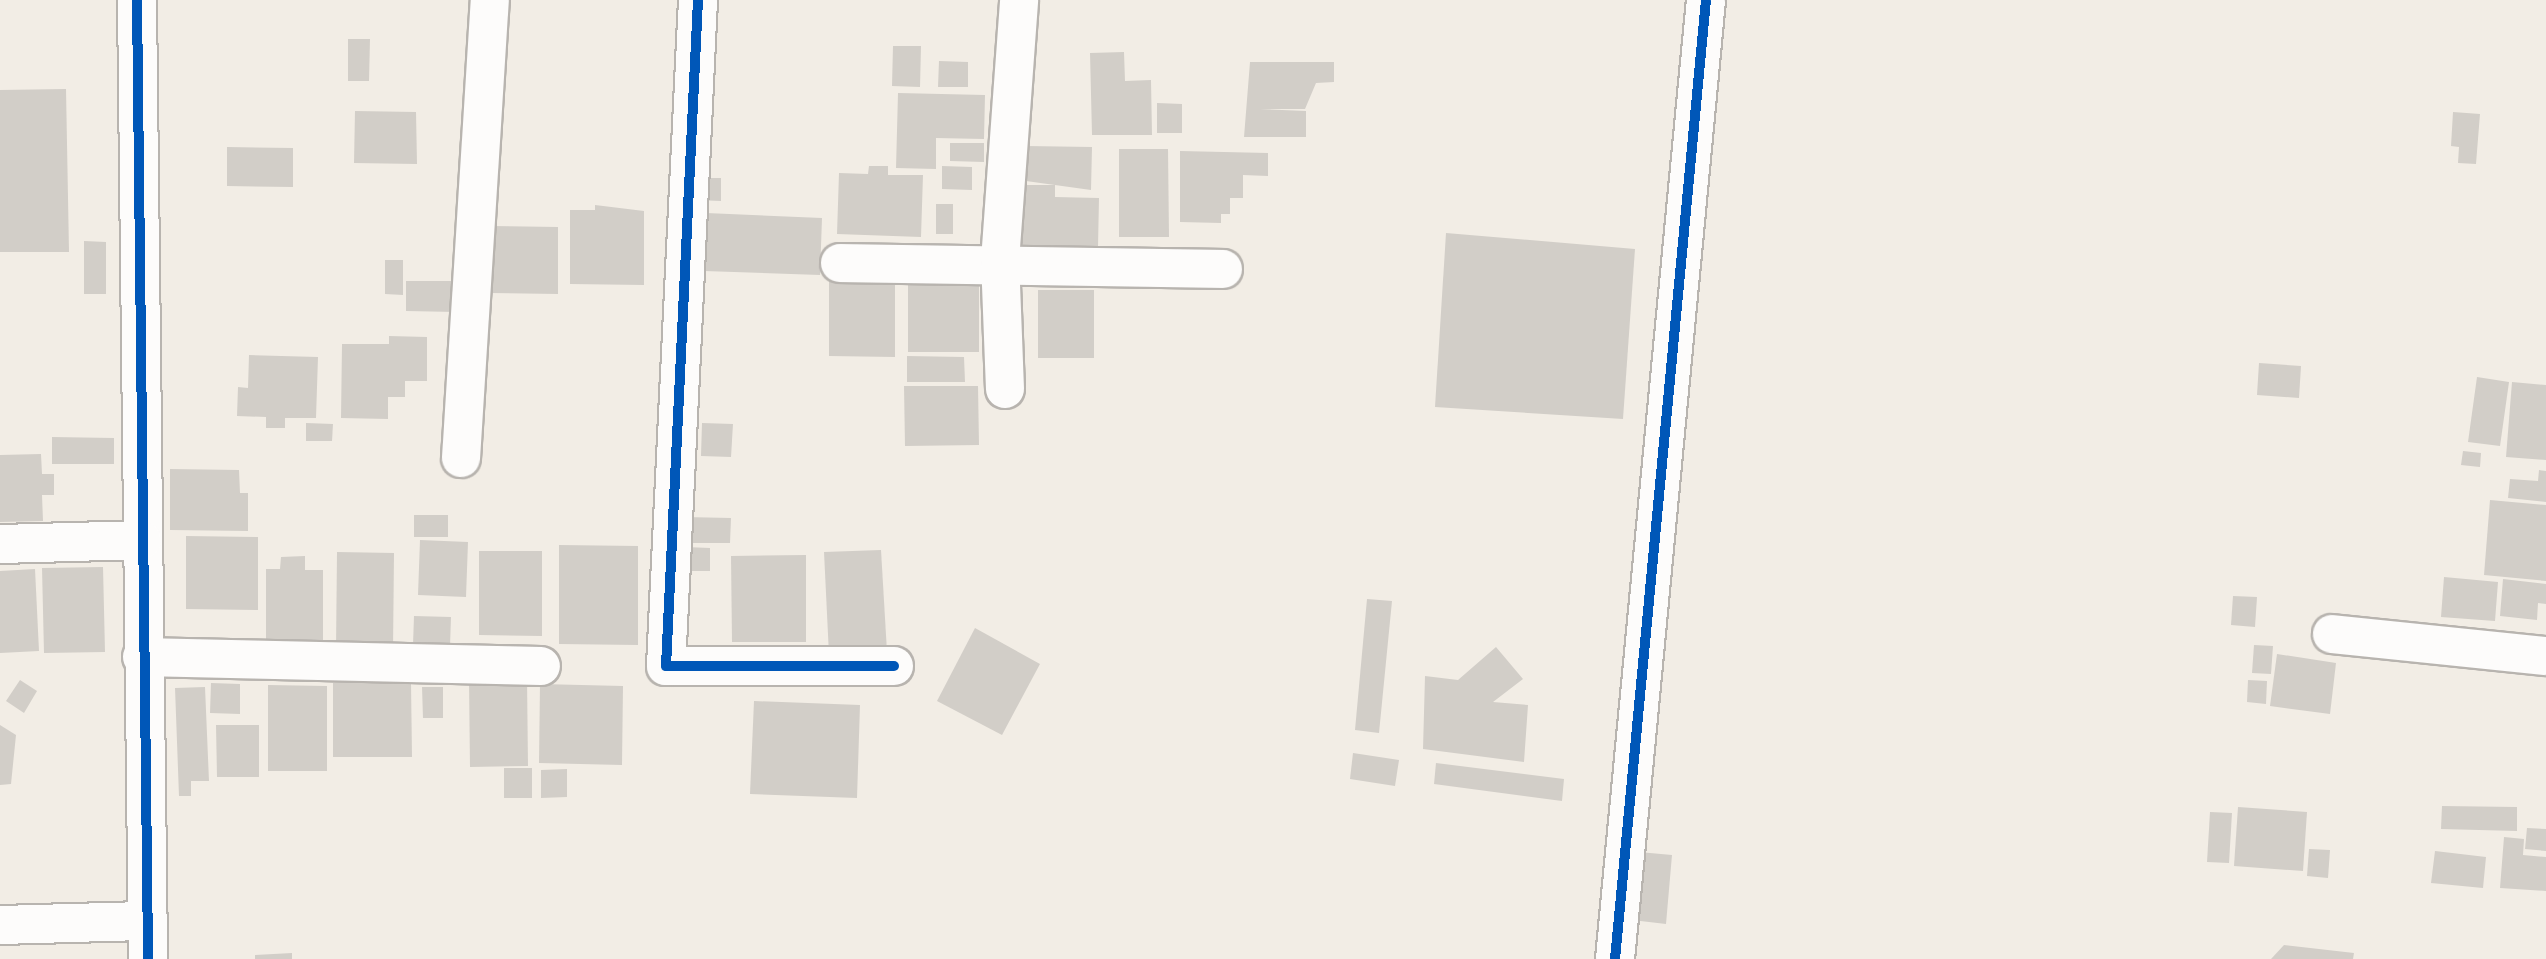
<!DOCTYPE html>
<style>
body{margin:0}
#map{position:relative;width:2546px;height:959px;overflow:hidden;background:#f2ede5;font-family:Helvetica,sans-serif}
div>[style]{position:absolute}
.building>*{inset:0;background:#d2cec8}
.roads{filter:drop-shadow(2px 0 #b8b4af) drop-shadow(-2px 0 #b8b4af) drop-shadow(0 2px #b8b4af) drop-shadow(0 -2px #b8b4af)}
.minor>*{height:38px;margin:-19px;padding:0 19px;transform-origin:19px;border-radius:19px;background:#fdfcfb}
.cycleway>*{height:10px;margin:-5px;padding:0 5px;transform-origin:5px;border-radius:5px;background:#0057b8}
span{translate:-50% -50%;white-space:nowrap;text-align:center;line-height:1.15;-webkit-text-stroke:6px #fefcf9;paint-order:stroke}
</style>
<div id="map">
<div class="building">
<i style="clip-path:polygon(348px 39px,370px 39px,369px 81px,348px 81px)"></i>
<i style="clip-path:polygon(893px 46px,921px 46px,920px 87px,892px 86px)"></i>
<i style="clip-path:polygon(1124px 52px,1125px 81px,1151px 80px,1152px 135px,1092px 135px,1090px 53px)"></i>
<i style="clip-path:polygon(939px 61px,968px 62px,968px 87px,938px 87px)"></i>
<i style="clip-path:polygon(1250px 62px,1334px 62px,1334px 82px,1316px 83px,1305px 109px,1260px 109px,1306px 111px,1306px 137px,1244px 137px)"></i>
<i style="clip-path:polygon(66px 89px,69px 252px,0 252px,0 90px)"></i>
<i style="clip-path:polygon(898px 93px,985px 95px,984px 139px,936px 138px,936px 169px,896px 168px)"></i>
<i style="clip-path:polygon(1157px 103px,1182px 104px,1182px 133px,1157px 133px)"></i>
<i style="clip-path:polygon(355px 111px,416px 112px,417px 164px,354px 163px)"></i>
<i style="clip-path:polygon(2453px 112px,2480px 114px,2476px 164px,2458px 163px,2459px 147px,2451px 146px)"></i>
<i style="clip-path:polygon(950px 143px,984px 143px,984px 162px,950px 161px)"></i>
<i style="clip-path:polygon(1026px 146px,1092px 147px,1091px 190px,1026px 181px)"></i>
<i style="clip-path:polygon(227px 147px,293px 148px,293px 187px,227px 186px)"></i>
<i style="clip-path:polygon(1119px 149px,1168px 149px,1169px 237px,1119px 237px)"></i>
<i style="clip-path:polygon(1180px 151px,1268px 153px,1268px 176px,1243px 175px,1243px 198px,1230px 198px,1230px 214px,1221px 214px,1221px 223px,1180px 222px)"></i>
<i style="clip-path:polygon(869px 166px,888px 166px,888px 175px,923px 175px,921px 237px,837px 234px,839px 173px,868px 174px)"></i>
<i style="clip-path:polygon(942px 166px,972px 167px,972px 190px,942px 189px)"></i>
<i style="clip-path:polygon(695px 178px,721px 178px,721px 201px,695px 200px)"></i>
<i style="clip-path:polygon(1020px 185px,1055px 185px,1055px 197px,1099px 198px,1098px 247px,1019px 245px)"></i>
<i style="clip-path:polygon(936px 204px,953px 204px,953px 234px,936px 234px)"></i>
<i style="clip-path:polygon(595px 205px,644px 211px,644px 285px,570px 284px,570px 210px,595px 210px)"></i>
<i style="clip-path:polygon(706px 213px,822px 218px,820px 275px,704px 271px)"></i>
<i style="clip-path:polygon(491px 226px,558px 227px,558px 294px,490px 293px)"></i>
<i style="clip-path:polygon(1446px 233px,1635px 249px,1623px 419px,1435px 407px)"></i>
<i style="clip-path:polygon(84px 241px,106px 242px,106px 294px,84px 294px)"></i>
<i style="clip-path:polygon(385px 260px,403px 260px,403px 295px,385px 294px)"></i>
<i style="clip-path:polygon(829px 276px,895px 277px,895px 357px,829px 356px)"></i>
<i style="clip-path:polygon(406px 281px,457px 281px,456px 312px,406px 311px)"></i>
<i style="clip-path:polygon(908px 281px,979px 281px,979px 352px,908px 352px)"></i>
<i style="clip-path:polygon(1038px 290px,1094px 290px,1094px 358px,1038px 358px)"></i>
<i style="clip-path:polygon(389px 336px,427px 337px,427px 381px,405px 381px,405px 397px,388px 397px,388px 419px,341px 418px,342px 344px,389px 344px)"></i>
<i style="clip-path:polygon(249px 355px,318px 357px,316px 418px,285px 418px,285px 428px,266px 428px,266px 417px,237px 416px,238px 387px,248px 388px)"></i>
<i style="clip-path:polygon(907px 356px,964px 357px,965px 382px,907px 382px)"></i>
<i style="clip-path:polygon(2259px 363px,2301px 366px,2299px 398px,2257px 395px)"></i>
<i style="clip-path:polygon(2477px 377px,2509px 382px,2500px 446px,2468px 442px)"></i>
<i style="clip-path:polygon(2512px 382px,2546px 385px,2546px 460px,2506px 457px)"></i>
<i style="clip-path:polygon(904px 386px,978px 386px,979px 445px,905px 446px)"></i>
<i style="clip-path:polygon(306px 423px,333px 424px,332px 441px,306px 441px)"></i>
<i style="clip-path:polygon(702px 423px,733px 424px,731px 457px,701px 456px)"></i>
<i style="clip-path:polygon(52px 437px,114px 438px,114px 464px,52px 464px)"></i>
<i style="clip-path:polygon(2463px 451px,2481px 453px,2480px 467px,2461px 465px)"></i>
<i style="clip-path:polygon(41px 454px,42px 474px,54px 474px,54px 495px,42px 495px,43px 521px,0 522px,0 455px)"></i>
<i style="clip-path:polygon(170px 469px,239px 470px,240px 493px,248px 493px,248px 531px,170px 530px)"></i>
<i style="clip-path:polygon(2539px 470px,2546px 471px,2546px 502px,2508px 498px,2510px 479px,2538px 481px)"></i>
<i style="clip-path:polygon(2490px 500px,2546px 505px,2546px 581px,2484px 575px)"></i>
<i style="clip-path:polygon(414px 515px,448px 515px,448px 537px,414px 537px)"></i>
<i style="clip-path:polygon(684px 517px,731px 518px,730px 543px,684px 543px)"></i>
<i style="clip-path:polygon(186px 536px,258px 537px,258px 610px,186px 609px)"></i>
<i style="clip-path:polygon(420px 540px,468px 542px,466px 597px,418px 595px)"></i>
<i style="clip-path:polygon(559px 545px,638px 546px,638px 645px,559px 644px)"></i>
<i style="clip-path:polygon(685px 547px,710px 548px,710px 571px,685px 571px)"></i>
<i style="clip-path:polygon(881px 550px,887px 652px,829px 655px,824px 552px)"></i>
<i style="clip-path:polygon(479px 551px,542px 551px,542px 636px,479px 635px)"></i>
<i style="clip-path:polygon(337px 552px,394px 553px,393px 650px,336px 649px)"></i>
<i style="clip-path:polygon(806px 555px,806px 642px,732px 642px,731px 556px)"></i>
<i style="clip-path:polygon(305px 556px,305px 570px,323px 570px,323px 646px,266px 646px,266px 569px,280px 569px,281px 557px)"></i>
<i style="clip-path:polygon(103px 567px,105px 652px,44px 653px,42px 568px)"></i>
<i style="clip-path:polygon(35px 569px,39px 651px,0 653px,0 571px)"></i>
<i style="clip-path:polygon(2444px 577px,2498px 582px,2495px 621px,2441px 617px)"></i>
<i style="clip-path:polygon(2503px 579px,2546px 584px,2546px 604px,2538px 603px,2537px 620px,2500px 616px)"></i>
<i style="clip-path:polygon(2233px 596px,2257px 597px,2255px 627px,2231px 625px)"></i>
<i style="clip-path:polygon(1367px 599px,1392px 601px,1379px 733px,1355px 730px)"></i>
<i style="clip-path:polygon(414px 616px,451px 617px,450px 646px,413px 645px)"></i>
<i style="clip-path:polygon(975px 628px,1040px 664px,1002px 735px,937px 701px)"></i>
<i style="clip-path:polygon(2254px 645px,2273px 646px,2271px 674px,2252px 673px)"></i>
<i style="clip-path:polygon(1496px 647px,1523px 679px,1493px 702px,1528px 705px,1524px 762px,1423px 749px,1425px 676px,1458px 680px)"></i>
<i style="clip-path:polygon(2277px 654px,2336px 663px,2330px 714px,2270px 706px)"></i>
<i style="clip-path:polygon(527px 678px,528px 766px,470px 767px,469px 679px)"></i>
<i style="clip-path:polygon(20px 680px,37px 691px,24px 713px,6px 701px)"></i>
<i style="clip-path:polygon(2248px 680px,2267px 681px,2266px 704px,2247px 702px)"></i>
<i style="clip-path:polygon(211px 683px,240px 684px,240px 714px,210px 713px)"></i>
<i style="clip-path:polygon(333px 683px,411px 683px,412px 757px,333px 757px)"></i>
<i style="clip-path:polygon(540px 684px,623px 686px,622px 765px,539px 763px)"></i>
<i style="clip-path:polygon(268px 685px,327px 686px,327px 771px,268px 771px)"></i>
<i style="clip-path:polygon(205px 687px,209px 781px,191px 781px,191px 796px,179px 796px,175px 688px)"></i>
<i style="clip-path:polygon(422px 687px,443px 687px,443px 718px,423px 718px)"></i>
<i style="clip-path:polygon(754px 701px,860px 705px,857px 798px,750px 794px)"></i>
<i style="clip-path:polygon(0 725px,16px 735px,11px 784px,0 785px)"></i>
<i style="clip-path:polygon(216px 725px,259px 725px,259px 777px,217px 777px)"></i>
<i style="clip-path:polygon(1353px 753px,1399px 760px,1395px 786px,1350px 779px)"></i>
<i style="clip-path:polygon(1436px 763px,1564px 779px,1562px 801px,1434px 784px)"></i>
<i style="clip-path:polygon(504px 768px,532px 768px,532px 798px,504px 798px)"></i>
<i style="clip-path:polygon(567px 769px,567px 797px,541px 798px,541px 770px)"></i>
<i style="clip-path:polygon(2442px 806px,2517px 807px,2517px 831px,2441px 829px)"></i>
<i style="clip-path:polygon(2238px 807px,2307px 812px,2303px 871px,2234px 866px)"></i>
<i style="clip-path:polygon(2210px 812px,2232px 813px,2229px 863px,2207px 862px)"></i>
<i style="clip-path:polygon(2527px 828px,2546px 829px,2546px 851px,2525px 849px)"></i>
<i style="clip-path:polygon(2504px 837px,2524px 839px,2523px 855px,2546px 857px,2546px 891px,2500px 888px)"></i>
<i style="clip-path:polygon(2309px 849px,2330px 850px,2328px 878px,2307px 876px)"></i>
<i style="clip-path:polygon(2435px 851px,2486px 857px,2483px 888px,2431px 883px)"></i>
<i style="clip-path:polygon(1639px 852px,1672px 855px,1666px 924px,1632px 920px)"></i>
<i style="clip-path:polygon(2284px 945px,2354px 953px,2353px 959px,2271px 959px)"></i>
<i style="clip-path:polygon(292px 953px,292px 959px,255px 959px,255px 955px)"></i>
</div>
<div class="roads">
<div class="minor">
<i style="left:137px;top:0;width:959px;rotate:89.34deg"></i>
<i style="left:698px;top:0;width:667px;rotate:92.75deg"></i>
<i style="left:666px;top:666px;width:228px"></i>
<i style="left:840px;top:263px;width:383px;rotate:0.9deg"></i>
<i style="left:1005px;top:389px;width:128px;rotate:-92.2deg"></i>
<i style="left:1000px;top:261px;width:262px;rotate:-85.8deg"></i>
<i style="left:461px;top:458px;width:459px;rotate:-86.4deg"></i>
<i style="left:0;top:544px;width:142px;rotate:-1.6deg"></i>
<i style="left:2332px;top:634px;width:215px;rotate:5.9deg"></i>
<i style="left:142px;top:657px;width:399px;rotate:1.3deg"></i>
<i style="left:0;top:925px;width:147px;rotate:-1.6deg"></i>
<i style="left:1615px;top:959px;width:963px;rotate:-84.58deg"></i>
</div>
</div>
<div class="cycleway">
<i style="left:137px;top:0;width:959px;rotate:89.34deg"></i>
<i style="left:698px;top:0;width:667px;rotate:92.75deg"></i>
<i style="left:666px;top:666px;width:228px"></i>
<i style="left:1615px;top:959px;width:963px;rotate:-84.58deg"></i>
</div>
</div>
